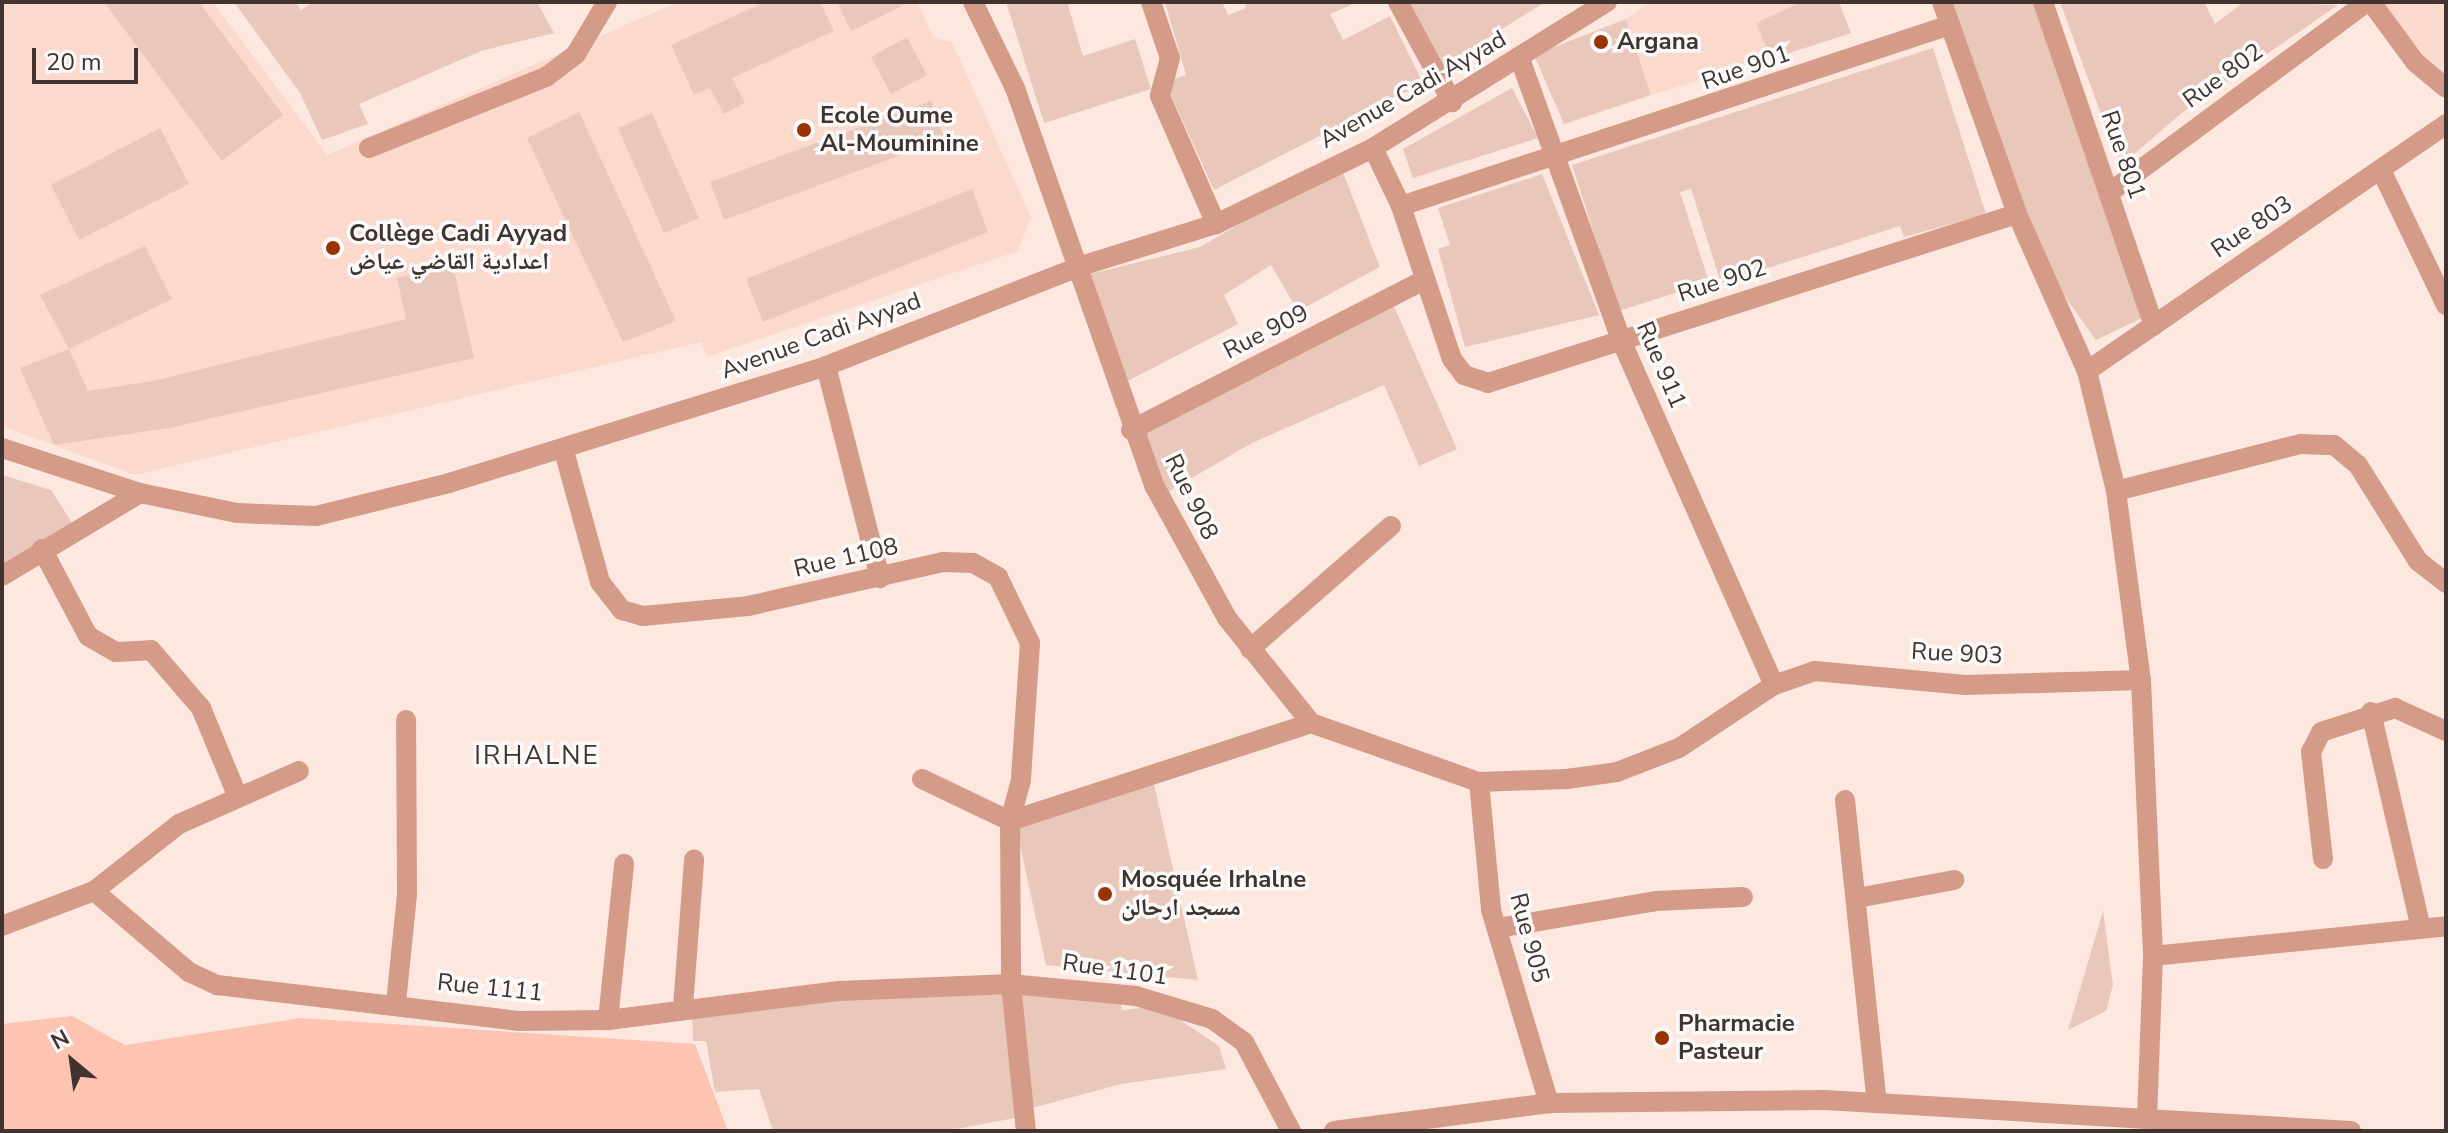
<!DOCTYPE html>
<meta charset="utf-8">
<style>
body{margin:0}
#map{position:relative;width:2448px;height:1133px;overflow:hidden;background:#fde8e0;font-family:"Nunito Sans","Noto Naskh Arabic",sans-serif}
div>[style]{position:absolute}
.built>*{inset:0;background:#fcd9cd}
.green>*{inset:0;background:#fdc5b1}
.building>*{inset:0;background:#e9c7ba}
.minor>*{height:20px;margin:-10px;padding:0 10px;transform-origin:10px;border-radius:10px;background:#d39b88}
.dots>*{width:22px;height:22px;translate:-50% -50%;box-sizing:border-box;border:4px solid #fafafa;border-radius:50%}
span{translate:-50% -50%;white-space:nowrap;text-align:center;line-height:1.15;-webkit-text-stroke:7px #fafafa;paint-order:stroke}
.poi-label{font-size:24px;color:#41332f;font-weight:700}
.left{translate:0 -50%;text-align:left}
.street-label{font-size:24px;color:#41332f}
.neighbourhood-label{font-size:26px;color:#41332f;letter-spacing:2px}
.frame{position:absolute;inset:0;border:4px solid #41332f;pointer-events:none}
.north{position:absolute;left:32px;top:1021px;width:80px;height:80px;-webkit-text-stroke:6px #fafafa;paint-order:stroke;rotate:331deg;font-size:22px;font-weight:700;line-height:32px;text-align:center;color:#41332f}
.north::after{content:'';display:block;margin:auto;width:28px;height:36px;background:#41332f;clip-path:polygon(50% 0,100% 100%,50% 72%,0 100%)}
.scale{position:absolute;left:32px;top:48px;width:106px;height:36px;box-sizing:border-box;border:4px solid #41332f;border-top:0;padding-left:10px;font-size:24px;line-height:28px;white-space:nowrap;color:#41332f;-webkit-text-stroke:6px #fafafa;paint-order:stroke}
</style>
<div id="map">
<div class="built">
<i style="clip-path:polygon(2px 2px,213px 2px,327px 155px,678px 2px,917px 2px,934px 38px,952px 42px,1031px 217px,1018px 251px,707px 357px,701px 342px,135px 475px,2px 426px)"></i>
<i style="clip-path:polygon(1649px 2px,1801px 2px,1756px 23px,1771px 59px,1651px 95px,1626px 19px)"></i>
<i style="clip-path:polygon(2374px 2px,2446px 2px,2446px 84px)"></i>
</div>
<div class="green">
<i style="clip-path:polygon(72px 1016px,125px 1045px,301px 1018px,695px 1044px,728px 1131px,2px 1131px,2px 1024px)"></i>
</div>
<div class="building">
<i style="clip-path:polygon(104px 2px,199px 2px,283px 115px,222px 161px)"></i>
<i style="clip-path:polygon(234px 2px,295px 2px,301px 10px,313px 2px,537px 2px,554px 33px,481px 51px,359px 104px,368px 124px,322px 140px,300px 93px)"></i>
<i style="clip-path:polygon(765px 2px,820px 2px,834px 31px,732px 78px,745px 103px,724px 114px,710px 88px,694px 95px,671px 45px)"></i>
<i style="clip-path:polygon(837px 2px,903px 2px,904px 5px,851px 31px)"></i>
<i style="clip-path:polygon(1006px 2px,1075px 2px,1068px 5px,1083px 56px,1135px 39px,1151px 89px,1044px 123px)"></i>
<i style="clip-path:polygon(1165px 2px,1222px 2px,1228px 15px,1246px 8px,1245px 2px,1358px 2px,1330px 14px,1343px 40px,1390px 16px,1423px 83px,1214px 190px,1165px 82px,1186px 75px)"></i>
<i style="clip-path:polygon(1407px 2px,1545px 2px,1441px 67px)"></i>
<i style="clip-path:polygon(1801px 2px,1839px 2px,1851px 33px,1771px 59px,1756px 23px)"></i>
<i style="clip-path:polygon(1949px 2px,2034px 2px,2142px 318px,2096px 340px,2050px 276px)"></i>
<i style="clip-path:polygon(2060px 2px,2204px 2px,2215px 24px,2244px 2px,2338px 5px,2183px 112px,2120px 166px)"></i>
<i style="clip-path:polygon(1626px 19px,1651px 95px,1564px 124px,1534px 55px)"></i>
<i style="clip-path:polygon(907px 37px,927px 75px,891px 94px,871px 57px)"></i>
<i style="clip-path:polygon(1933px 48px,1986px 214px,1904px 237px,1900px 226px,1721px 283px,1691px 189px,1680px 192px,1709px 282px,1619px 311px,1572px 165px)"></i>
<i style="clip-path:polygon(1512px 88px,1538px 138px,1413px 178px,1403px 149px)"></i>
<i style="clip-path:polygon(931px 101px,945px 139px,724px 220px,710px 182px)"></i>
<i style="clip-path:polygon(579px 112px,676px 321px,623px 342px,527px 138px)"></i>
<i style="clip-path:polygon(652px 113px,699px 218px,664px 233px,618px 128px)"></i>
<i style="clip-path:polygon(160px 128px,189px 184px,79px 240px,51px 185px)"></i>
<i style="clip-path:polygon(1340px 165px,1380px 267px,1298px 311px,1271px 265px,1224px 295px,1238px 324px,1118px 386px,1090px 274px,1200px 247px)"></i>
<i style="clip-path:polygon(1542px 174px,1599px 315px,1465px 347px,1438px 249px,1450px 245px,1438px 208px)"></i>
<i style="clip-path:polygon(972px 189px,988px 232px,763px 322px,746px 279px)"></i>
<i style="clip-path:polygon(145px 246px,172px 299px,69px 349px,40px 295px)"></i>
<i style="clip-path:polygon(453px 266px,474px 358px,169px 428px,54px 445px,20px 368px,69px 349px,88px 391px,153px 381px,406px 319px,397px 278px)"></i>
<i style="clip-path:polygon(1393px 304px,1457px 449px,1419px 466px,1384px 385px,1252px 443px,1166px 493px,1136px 432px)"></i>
<i style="clip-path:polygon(2px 475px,51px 490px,74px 526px,2px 568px)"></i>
<i style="clip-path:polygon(1153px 780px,1198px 980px,1046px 965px,1015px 822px)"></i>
<i style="clip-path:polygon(2103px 911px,2113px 985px,2106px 1011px,2068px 1030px)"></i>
<i style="clip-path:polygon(1002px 990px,1015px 1118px,946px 1131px,773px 1131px,759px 1089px,715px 1092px,706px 1041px,693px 1041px,692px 1006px)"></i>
<i style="clip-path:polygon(1020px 995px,1120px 1000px,1122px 1010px,1159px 1006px,1219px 1046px,1226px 1069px,1121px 1084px,1032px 1108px)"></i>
</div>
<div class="minor">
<i style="left:973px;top:2px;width:96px;rotate:64deg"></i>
<i style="left:1015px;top:88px;width:423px;rotate:70.7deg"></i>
<i style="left:1155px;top:487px;width:149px;rotate:61.2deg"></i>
<i style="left:1227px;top:618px;width:134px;rotate:51.3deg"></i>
<i style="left:1151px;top:2px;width:59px;rotate:71.3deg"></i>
<i style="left:1170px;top:58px;width:39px;rotate:105deg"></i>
<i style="left:1160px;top:96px;width:140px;rotate:66.4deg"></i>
<i style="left:1398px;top:2px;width:114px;rotate:61.6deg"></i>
<i style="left:1942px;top:2px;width:225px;rotate:70.5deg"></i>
<i style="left:2017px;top:214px;width:172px;rotate:66deg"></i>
<i style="left:2087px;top:371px;width:123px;rotate:76.4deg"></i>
<i style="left:2116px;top:491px;width:191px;rotate:82.5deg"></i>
<i style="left:2141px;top:680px;width:276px;rotate:87.5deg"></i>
<i style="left:2153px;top:956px;width:160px;rotate:92.1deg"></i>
<i style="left:2043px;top:2px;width:342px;rotate:71.1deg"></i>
<i style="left:2371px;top:2px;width:74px;rotate:53.7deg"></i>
<i style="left:2415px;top:62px;width:40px;rotate:40deg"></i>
<i style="left:1520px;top:59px;width:299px;rotate:70.2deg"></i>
<i style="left:1621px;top:340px;width:377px;rotate:66.1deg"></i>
<i style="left:369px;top:148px;width:191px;rotate:-21.9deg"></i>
<i style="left:546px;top:77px;width:38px;rotate:-37deg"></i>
<i style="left:576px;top:54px;width:61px;rotate:-59.2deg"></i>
<i style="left:1373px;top:148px;width:64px;rotate:64.2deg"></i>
<i style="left:1401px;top:206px;width:161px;rotate:71.6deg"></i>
<i style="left:1452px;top:359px;width:20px;rotate:53deg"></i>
<i style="left:1464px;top:375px;width:25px;rotate:18deg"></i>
<i style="left:1488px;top:383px;width:555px;rotate:-17.72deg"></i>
<i style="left:2381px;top:170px;width:150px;rotate:64.3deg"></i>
<i style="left:2109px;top:193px;width:321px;rotate:-36.5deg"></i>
<i style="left:1401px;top:206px;width:578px;rotate:-18.25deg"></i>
<i style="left:826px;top:366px;width:219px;rotate:75.7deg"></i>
<i style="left:2087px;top:371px;width:436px;rotate:-34.5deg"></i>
<i style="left:1131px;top:430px;width:329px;rotate:-27.1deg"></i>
<i style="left:2px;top:448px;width:145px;rotate:18.1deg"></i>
<i style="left:140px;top:493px;width:99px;rotate:11.7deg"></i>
<i style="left:237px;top:513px;width:79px;rotate:2.2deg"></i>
<i style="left:316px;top:516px;width:137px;rotate:-13.9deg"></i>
<i style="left:449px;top:483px;width:395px;rotate:-17.2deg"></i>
<i style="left:826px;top:366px;width:274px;rotate:-21.4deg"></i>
<i style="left:1081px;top:266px;width:141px;rotate:-17.3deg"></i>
<i style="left:1216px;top:224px;width:174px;rotate:-25.8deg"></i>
<i style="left:1373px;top:148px;width:276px;rotate:-32deg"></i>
<i style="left:564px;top:451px;width:136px;rotate:74.6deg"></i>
<i style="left:600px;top:582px;width:36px;rotate:52deg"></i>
<i style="left:622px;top:610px;width:22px;rotate:16deg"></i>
<i style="left:643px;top:616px;width:105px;rotate:-5.4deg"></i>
<i style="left:748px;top:606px;width:200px;rotate:-12.7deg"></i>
<i style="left:943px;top:562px;width:30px;rotate:2deg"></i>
<i style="left:973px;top:563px;width:29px;rotate:29deg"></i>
<i style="left:998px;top:577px;width:73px;rotate:64.1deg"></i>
<i style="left:1030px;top:643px;width:137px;rotate:93.8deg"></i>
<i style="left:1021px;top:780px;width:42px;rotate:105deg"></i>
<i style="left:1010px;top:821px;width:163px;rotate:89.6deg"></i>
<i style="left:1011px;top:984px;width:148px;rotate:84.2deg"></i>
<i style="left:2116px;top:491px;width:191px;rotate:-14.3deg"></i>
<i style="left:2301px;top:444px;width:33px;rotate:2deg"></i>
<i style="left:2334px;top:445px;width:31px;rotate:40deg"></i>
<i style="left:2358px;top:465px;width:113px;rotate:58deg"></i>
<i style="left:2418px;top:561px;width:36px;rotate:38deg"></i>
<i style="left:42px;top:549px;width:98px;rotate:62.1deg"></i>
<i style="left:88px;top:636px;width:32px;rotate:30deg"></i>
<i style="left:116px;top:652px;width:35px;rotate:-3deg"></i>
<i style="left:151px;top:650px;width:77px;rotate:49.2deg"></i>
<i style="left:201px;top:708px;width:94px;rotate:67.5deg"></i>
<i style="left:2px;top:576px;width:161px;rotate:-31deg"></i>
<i style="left:1250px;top:649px;width:187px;rotate:-41.1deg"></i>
<i style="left:2371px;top:712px;width:222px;rotate:77deg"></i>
<i style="left:1311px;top:723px;width:178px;rotate:19.4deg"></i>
<i style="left:1479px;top:782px;width:88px;rotate:-2deg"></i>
<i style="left:1567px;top:779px;width:50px;rotate:-8deg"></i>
<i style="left:1617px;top:772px;width:66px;rotate:-21.2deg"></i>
<i style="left:1679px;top:748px;width:114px;rotate:-33.6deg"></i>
<i style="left:1774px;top:685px;width:43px;rotate:-18.9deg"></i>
<i style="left:1815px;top:671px;width:151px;rotate:5.3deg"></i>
<i style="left:1965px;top:685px;width:176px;rotate:-1.6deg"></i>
<i style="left:922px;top:779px;width:98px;rotate:25.5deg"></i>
<i style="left:1479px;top:782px;width:129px;rotate:84.6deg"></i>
<i style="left:1491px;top:910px;width:202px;rotate:73.3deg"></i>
<i style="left:1845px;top:800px;width:305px;rotate:84deg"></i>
<i style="left:1010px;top:821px;width:317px;rotate:-18deg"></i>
<i style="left:2323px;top:859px;width:108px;rotate:-96.4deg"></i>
<i style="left:2311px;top:752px;width:22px;rotate:-63deg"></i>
<i style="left:2321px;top:732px;width:78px;rotate:-18deg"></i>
<i style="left:2395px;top:708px;width:56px;rotate:24.3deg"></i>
<i style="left:94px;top:891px;width:125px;rotate:40.5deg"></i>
<i style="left:189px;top:972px;width:31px;rotate:25deg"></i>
<i style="left:217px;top:985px;width:304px;rotate:6.8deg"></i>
<i style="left:519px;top:1021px;width:89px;rotate:-0.6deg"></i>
<i style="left:608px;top:1020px;width:233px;rotate:-7.2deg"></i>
<i style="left:839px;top:991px;width:172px;rotate:-2.3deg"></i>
<i style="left:1011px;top:984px;width:126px;rotate:5.5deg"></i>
<i style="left:1136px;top:996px;width:79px;rotate:16.8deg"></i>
<i style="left:1212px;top:1019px;width:39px;rotate:36deg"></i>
<i style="left:1244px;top:1042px;width:101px;rotate:62.2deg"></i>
<i style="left:1857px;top:898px;width:99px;rotate:-10.5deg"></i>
<i style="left:2px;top:926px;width:98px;rotate:-20.8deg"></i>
<i style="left:94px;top:891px;width:108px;rotate:-38.2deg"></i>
<i style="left:179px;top:824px;width:131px;rotate:-23.8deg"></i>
<i style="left:1498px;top:928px;width:160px;rotate:-9.7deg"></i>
<i style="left:1656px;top:901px;width:87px;rotate:-2.6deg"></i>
<i style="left:2153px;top:956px;width:295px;rotate:-5.8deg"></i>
<i style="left:396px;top:1003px;width:110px;rotate:-84.2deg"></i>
<i style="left:407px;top:894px;width:174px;rotate:-90.3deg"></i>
<i style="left:683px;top:1007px;width:148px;rotate:-85.7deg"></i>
<i style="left:608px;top:1020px;width:157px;rotate:-84.1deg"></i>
<i style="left:1334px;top:1131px;width:217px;rotate:-7.4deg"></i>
<i style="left:1549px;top:1103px;width:276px;rotate:-0.6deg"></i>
<i style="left:1825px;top:1100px;width:527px;rotate:3.37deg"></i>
</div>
<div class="dots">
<i style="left:1601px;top:42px;background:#983302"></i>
<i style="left:804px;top:130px;background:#983302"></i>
<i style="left:333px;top:248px;background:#983302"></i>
<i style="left:1105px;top:894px;background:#983302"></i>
<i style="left:1662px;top:1038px;background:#983302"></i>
</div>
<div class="poi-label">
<span class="left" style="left:1617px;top:42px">Argana</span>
<span class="left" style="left:820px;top:130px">Ecole Oume<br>Al-Mouminine</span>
<span class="left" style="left:349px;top:248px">Collège Cadi Ayyad<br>اعدادية القاضي عياض</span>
<span class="left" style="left:1121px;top:894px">Mosquée Irhalne<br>مسجد ارحالن</span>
<span class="left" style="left:1678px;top:1038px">Pharmacie<br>Pasteur</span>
</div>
<div class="street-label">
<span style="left:1746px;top:68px;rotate:-19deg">Rue 901</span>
<span style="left:2223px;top:76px;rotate:-36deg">Rue 802</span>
<span style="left:1413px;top:90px;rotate:-30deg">Avenue Cadi Ayyad</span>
<span style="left:2123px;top:155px;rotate:71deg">Rue 801</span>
<span style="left:2252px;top:227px;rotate:-34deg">Rue 803</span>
<span style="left:1722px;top:281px;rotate:-18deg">Rue 902</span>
<span style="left:1266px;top:332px;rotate:-27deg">Rue 909</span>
<span style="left:821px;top:336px;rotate:-20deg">Avenue Cadi Ayyad</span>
<span style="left:1661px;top:365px;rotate:67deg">Rue 911</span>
<span style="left:1191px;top:497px;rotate:64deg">Rue 908</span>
<span style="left:846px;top:558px;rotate:-13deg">Rue 1108</span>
<span style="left:1957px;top:654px;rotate:3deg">Rue 903</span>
<span style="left:1529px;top:938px;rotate:75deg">Rue 905</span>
<span style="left:1115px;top:970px;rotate:8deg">Rue 1101</span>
<span style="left:490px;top:988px;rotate:6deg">Rue 1111</span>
</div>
<div class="neighbourhood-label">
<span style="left:537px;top:756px">IRHALNE</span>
</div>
<div class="frame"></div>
<div class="north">N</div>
<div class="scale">20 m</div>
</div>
